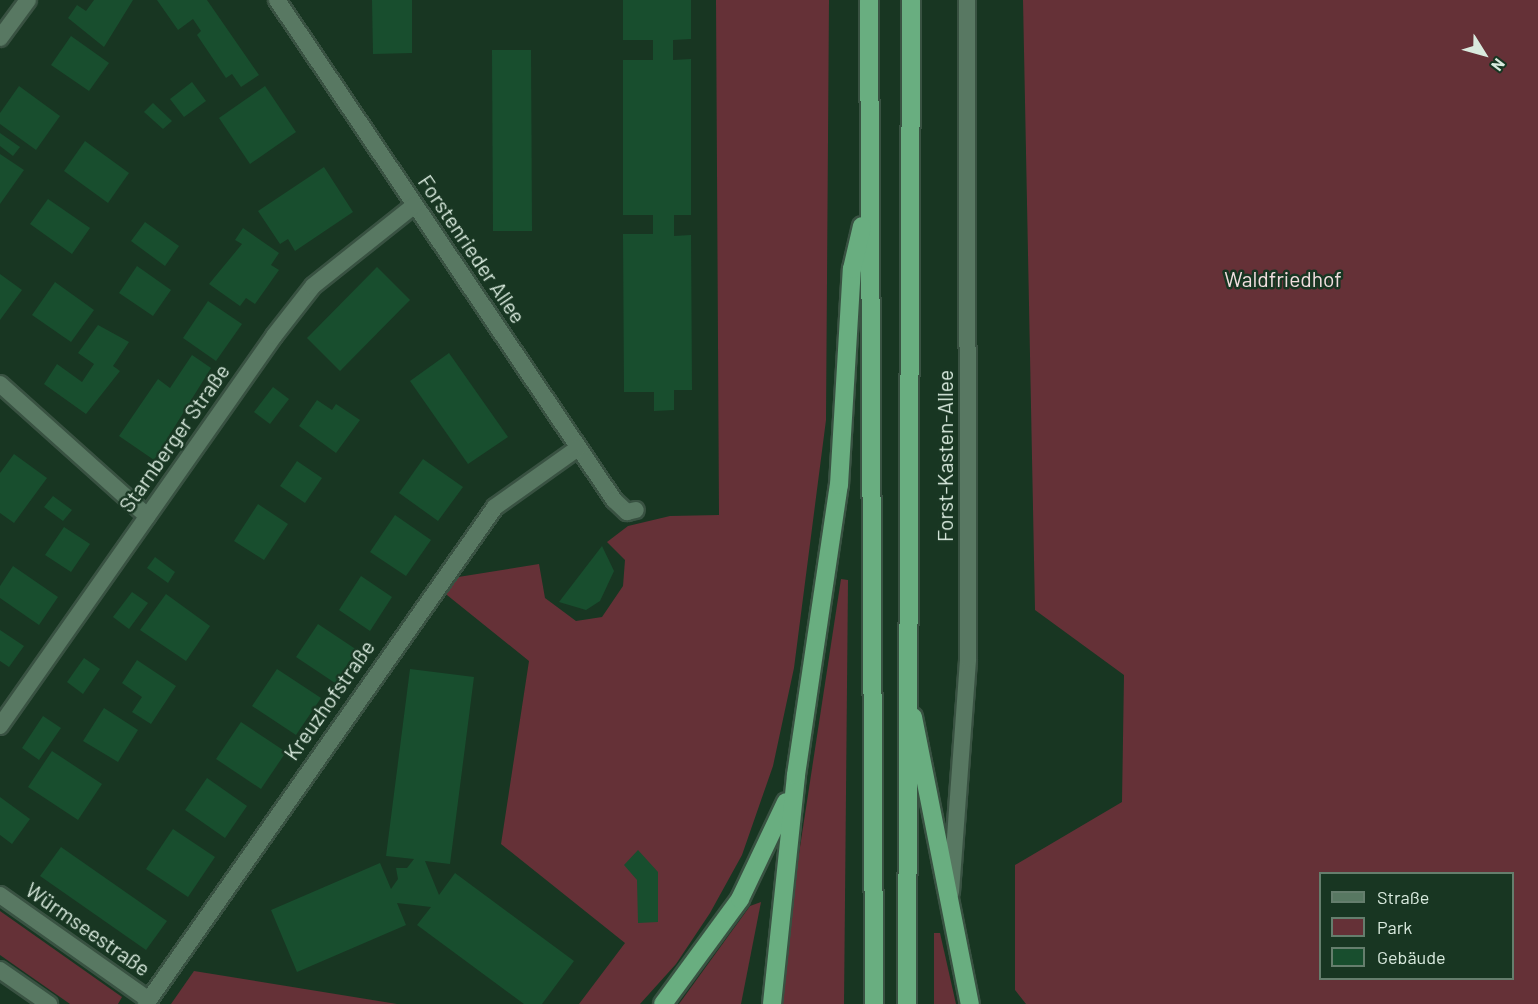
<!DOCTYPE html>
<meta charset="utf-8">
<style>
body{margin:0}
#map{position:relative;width:1538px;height:1004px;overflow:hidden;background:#183622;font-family:Barlow,sans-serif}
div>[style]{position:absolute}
.green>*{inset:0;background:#653137}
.building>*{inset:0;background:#184e2e}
.roads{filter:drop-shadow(2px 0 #395242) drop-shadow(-2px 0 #395242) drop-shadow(0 2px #395242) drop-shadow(0 -2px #395242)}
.minor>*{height:16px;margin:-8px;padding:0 8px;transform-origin:8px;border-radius:8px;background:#587862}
.motorway>*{height:18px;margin:-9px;padding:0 9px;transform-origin:9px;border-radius:9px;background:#69ae80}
span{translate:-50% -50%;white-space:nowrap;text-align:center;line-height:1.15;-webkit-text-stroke:5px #183622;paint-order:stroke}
.street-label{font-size:21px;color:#d9eade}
.park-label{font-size:21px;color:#f2dedf}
.legend{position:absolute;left:1319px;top:872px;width:195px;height:108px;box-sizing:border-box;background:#183622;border:2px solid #657e6d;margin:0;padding:8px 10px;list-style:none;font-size:18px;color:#d9eade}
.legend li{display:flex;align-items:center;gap:12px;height:30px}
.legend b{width:30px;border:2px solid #657e6d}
.north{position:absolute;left:1454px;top:24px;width:60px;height:60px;-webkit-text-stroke:4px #183622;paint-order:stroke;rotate:127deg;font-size:16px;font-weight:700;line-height:24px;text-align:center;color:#d9eade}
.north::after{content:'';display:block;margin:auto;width:21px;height:27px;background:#d9eade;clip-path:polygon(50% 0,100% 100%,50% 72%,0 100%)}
</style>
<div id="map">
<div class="green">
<i style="clip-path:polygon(716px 0,829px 0,826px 420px,794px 668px,773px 766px,742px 855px,710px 913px,676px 964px,640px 1004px,579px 1004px,625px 943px,501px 844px,529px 661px,442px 591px,452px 578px,539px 564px,545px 598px,576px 621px,602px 617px,623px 586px,625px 560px,607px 542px,628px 526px,670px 516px,719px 515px)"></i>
<i style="clip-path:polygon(evenodd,1023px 0,1538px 0,1538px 1004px,1026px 1004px,1015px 990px,1015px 865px,1122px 802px,1124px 675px,1035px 610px,1023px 0,1320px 874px,1512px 874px,1512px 978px,1320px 978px,1320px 874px)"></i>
<i style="clip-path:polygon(841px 579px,848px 580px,844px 1004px,776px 1004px)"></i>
<i style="clip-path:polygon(761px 902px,741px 1004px,679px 1004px,750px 906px)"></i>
<i style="clip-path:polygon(0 911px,122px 997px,118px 1004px,70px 1004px,0 955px)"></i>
<i style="clip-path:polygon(934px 933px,940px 933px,956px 1004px,934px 1004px)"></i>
<i style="clip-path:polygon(194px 971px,397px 1004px,171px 1004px)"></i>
</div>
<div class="building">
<i style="clip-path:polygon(94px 0,133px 0,104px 47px,68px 18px,77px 5px,86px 11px)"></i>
<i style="clip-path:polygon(157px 0,207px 0,259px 75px,241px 87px,232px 74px,226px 78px,197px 35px,201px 31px,193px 19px,178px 30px)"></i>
<i style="clip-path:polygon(372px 0,412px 0,412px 53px,373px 54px)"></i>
<i style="clip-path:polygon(623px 0,691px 0,691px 39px,673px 40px,673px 60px,691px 59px,691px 215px,674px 215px,674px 236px,691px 235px,692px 390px,674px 390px,674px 410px,654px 411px,654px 392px,624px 392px,623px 234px,653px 234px,653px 215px,623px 215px,623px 60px,653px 60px,653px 40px,623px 40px)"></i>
<i style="clip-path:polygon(71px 36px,109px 63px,89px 91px,51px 65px)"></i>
<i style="clip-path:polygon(492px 50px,531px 50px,532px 231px,493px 231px)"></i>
<i style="clip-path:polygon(192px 82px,206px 101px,184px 117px,170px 99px)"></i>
<i style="clip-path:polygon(19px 86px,60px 116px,36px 150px,0 124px,0 113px)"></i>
<i style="clip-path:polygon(265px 86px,296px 132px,250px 164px,219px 118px)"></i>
<i style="clip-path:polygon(153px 103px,172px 121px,163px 129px,144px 112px)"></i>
<i style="clip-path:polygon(0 133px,20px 147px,13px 156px,0 146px)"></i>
<i style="clip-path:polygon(85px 141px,129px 173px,108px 203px,64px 171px)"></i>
<i style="clip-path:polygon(0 154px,24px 170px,0 204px)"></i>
<i style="clip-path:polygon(324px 167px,353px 212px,295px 251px,288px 239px,280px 244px,258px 211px)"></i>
<i style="clip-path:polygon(48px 199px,90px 228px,72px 254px,30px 224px)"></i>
<i style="clip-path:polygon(145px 222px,179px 246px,165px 266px,131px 241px)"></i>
<i style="clip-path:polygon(243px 228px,279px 253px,271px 265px,279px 270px,255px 304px,246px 298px,240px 306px,209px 284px,242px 244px,235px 240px)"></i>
<i style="clip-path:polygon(137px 266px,171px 290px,153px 316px,119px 293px)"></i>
<i style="clip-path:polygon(377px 267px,410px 300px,340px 371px,307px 338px)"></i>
<i style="clip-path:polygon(0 274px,22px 290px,0 320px)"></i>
<i style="clip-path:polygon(55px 282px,94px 310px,71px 342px,32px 315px)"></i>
<i style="clip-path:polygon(208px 301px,242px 324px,216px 361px,183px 338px)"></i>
<i style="clip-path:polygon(98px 325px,129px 342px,113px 366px,120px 371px,86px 414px,44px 384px,57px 364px,82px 382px,94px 364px,78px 353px)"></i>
<i style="clip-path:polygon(449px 353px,508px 437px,468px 464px,410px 381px)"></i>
<i style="clip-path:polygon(192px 355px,211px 368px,154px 460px,119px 436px,158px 379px,170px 388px)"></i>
<i style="clip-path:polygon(273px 387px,289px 399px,270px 424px,254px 412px)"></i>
<i style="clip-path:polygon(317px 400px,332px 410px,336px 404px,360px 420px,336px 453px,299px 426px)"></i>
<i style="clip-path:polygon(14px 454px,47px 478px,14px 523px,0 513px,0 473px)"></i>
<i style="clip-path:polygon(423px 459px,463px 487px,438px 521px,399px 493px)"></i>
<i style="clip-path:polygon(297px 461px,322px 478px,305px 503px,280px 486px)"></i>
<i style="clip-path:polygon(53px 496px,72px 510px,63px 521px,44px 507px)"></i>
<i style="clip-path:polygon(258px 504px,288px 524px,264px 560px,234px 541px)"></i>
<i style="clip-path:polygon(395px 515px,431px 540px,406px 576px,370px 552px)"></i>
<i style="clip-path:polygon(64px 527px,90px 544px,71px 572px,45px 555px)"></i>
<i style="clip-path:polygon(602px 546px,614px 571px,600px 601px,586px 610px,559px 602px)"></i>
<i style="clip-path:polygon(155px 557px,175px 572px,168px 583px,147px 568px)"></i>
<i style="clip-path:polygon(13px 566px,58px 597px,39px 625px,0 598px,0 586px)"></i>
<i style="clip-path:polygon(361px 576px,392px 597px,370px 631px,339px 610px)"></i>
<i style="clip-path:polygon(132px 592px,148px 603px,129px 629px,113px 617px)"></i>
<i style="clip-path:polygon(166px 594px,210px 626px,186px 661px,140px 630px)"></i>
<i style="clip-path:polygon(318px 624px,357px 650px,335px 683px,296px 657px)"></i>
<i style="clip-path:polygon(0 630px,24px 646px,9px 667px,0 661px)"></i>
<i style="clip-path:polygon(84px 658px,100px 669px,83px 694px,67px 682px)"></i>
<i style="clip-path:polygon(137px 660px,176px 686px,151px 724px,132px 712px,142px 697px,122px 683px)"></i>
<i style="clip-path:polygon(277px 669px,321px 698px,296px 735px,252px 706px)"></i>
<i style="clip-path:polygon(410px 669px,474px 677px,450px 864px,425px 861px,439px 895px,455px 873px,574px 961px,542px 1004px,524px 1004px,417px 925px,431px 907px,397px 903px,406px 925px,297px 972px,271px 910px,380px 863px,391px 889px,398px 879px,396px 868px,407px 868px,414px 859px,386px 856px)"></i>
<i style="clip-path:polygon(104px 708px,138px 730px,118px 762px,83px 741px)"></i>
<i style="clip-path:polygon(43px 716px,61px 728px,39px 760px,22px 748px)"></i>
<i style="clip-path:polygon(241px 722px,286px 752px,261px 789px,216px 759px)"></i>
<i style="clip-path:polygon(52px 751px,102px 784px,78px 820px,28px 787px)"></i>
<i style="clip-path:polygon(207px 778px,247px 806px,225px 838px,185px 810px)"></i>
<i style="clip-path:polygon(0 797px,30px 819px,12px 844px,0 835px)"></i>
<i style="clip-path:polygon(173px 829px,215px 857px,188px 897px,146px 869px)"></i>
<i style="clip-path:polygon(61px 847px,167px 921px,146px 950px,40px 876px)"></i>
<i style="clip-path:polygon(638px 850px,658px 872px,658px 922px,638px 923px,637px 880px,624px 865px)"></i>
</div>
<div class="roads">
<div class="minor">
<i style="left:277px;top:0;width:603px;rotate:56.02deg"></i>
<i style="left:614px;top:500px;width:18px;rotate:43deg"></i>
<i style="left:627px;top:512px;width:9px;rotate:-13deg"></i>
<i style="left:0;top:38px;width:47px;rotate:-53.6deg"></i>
<i style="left:0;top:384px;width:198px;rotate:41.9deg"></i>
<i style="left:0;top:726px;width:477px;rotate:-54.9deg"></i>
<i style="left:274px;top:336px;width:63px;rotate:-52deg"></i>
<i style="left:313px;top:286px;width:130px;rotate:-38.5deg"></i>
<i style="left:951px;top:892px;width:234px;rotate:-85.8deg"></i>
<i style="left:968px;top:659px;width:659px;rotate:-90.09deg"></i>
<i style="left:0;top:895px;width:182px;rotate:35.2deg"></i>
<i style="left:0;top:970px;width:60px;rotate:34.8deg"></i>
<i style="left:146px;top:1004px;width:607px;rotate:-54.92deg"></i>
<i style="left:495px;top:507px;width:102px;rotate:-35.4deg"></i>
</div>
<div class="motorway">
<i style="left:869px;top:0;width:1004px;rotate:89.71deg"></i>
<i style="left:913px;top:717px;width:293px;rotate:78.8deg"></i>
<i style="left:663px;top:1004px;width:130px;rotate:-53.7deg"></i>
<i style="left:740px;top:899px;width:107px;rotate:-64.6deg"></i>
<i style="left:772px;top:1004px;width:230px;rotate:-84deg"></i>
<i style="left:796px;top:775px;width:293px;rotate:-81.6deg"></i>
<i style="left:839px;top:485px;width:216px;rotate:-86.6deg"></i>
<i style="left:852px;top:269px;width:44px;rotate:-76.9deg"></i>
<i style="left:907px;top:1004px;width:1004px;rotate:-89.77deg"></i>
</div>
</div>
<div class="street-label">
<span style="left:472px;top:249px;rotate:56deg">Forstenrieder Allee</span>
<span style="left:174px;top:438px;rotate:-55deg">Starnberger Straße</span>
<span style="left:945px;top:456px;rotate:-90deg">Forst-Kasten-Allee</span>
<span style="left:329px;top:700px;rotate:-55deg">Kreuzhofstraße</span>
<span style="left:88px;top:929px;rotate:35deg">Würmseestraße</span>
</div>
<div class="park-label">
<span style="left:1283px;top:279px">Waldfriedhof</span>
</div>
<ul class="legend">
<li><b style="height:8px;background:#587862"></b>Straße</li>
<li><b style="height:16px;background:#653137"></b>Park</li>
<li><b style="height:16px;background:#184e2e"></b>Gebäude</li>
</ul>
<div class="north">N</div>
</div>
